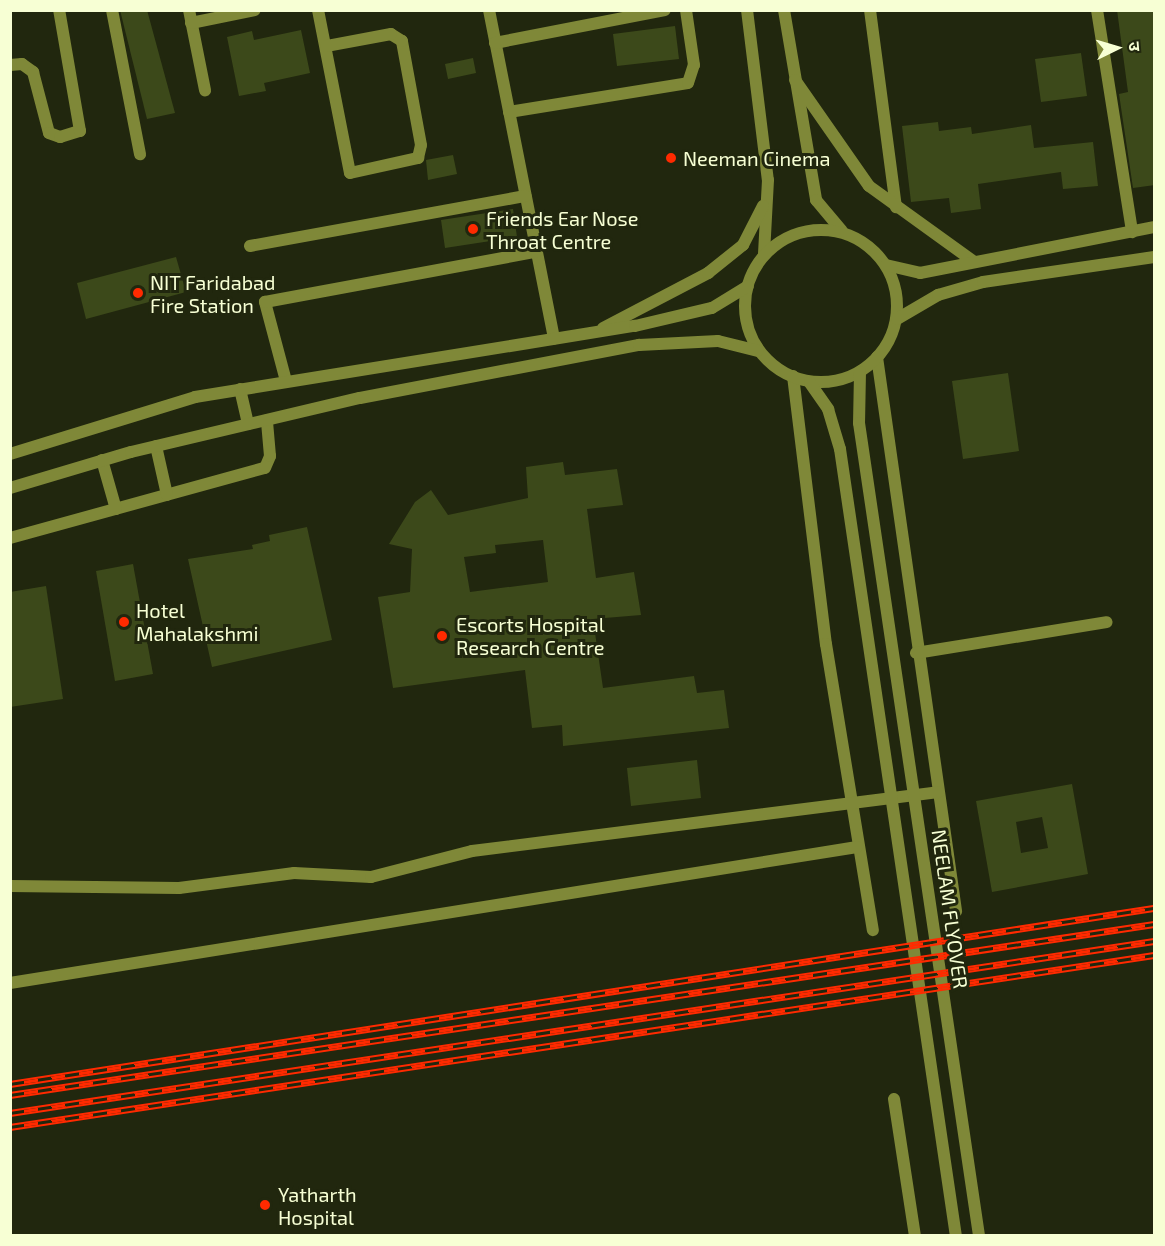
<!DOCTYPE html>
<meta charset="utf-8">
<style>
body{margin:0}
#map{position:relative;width:1165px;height:1246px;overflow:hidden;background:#21270e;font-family:"Exo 2","Noto Sans Devanagari",sans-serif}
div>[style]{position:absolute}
.building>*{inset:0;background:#3c491a}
.minor>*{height:12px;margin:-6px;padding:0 6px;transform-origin:6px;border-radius:6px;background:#7f8838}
.tertiary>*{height:12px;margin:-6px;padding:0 6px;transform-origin:6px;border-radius:6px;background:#7f8838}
.tertiary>.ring{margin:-6px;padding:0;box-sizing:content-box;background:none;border:12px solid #7f8838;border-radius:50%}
.rail>*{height:7px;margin-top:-3.5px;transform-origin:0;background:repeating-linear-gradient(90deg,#21270e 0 14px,#ff2a00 0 28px);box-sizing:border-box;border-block:2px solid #ff2a00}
.dots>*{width:16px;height:16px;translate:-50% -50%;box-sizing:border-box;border:3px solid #21270e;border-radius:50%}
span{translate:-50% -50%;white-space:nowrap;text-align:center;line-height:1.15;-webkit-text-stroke:6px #21270e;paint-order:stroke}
.poi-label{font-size:20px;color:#f7ffd4}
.left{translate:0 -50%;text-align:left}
.street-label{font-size:20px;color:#f7ffd4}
.frame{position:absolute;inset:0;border:12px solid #f7ffd4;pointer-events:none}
.north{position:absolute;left:1087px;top:18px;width:60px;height:60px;-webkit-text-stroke:4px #21270e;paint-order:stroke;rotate:85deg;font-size:16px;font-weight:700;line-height:24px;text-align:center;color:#f7ffd4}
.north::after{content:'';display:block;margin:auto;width:21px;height:27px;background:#f7ffd4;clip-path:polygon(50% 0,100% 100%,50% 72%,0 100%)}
</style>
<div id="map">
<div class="building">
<i style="clip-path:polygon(120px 10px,147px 10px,175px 113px,147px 119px)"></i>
<i style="clip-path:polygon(1117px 10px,1155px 10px,1155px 185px,1133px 188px,1119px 94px,1128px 92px)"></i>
<i style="clip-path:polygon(675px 26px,679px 59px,617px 66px,613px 34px)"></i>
<i style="clip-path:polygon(301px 30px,310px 73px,264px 83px,266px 91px,239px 96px,227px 37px,252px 31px,254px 40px)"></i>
<i style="clip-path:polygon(1081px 53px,1087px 96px,1041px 102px,1035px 59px)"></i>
<i style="clip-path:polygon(473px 58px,476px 73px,448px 79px,445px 64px)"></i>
<i style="clip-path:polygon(938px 122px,939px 131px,971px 127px,972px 134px,1031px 125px,1034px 148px,1093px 142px,1098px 186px,1063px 189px,1061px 172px,978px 184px,981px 209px,951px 213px,949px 198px,911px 202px,902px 126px)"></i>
<i style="clip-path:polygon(453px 155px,457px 174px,428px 180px,426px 160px)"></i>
<i style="clip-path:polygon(513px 209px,517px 237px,445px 248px,441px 220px)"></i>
<i style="clip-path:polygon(176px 257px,186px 292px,86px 319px,77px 283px)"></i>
<i style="clip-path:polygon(1008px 373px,1019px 451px,963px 459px,952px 381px)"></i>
<i style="clip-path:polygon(evenodd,563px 462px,565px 475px,617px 469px,623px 505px,587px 509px,596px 578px,634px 572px,641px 615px,593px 619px,603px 688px,694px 676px,697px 693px,724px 690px,729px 728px,563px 746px,562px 725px,532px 728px,525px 670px,393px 688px,378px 597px,410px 592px,412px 549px,389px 544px,415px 502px,431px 490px,448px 515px,528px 498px,526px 467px,563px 462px,543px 540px,548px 582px,470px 592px,464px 557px,496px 553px,495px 545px,543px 540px)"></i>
<i style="clip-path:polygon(307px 527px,332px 640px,212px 667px,188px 559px,253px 549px,252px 545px,270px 541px,269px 535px)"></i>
<i style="clip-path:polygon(133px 564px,153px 674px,115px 681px,96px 571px)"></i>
<i style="clip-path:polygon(46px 586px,63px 699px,10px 707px,10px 592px)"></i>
<i style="clip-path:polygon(697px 760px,701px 798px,631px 806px,627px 768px)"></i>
<i style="clip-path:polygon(evenodd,1072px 784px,1088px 874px,992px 892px,976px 801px,1072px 784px,1042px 817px,1048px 848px,1021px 853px,1016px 822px,1042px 817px)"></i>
</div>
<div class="minor">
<i style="left:112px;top:10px;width:147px;rotate:79deg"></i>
<i style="left:189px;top:10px;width:82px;rotate:78.7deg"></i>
<i style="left:318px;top:10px;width:166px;rotate:78.9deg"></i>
<i style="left:350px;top:173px;width:70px;rotate:-12.4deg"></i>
<i style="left:418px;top:158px;width:13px;rotate:-77deg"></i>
<i style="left:421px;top:145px;width:106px;rotate:-100.4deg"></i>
<i style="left:402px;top:41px;width:13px;rotate:-148deg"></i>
<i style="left:391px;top:34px;width:66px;rotate:169.5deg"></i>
<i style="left:489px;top:10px;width:335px;rotate:78.8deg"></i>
<i style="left:870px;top:10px;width:199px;rotate:82.5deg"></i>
<i style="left:1097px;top:10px;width:225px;rotate:81deg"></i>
<i style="left:191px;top:23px;width:65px;rotate:-11.5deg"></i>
<i style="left:495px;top:43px;width:173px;rotate:-11deg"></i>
<i style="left:10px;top:65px;width:12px;rotate:-5deg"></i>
<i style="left:22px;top:64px;width:14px;rotate:36deg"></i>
<i style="left:33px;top:72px;width:63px;rotate:75.3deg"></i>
<i style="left:49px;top:133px;width:12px;rotate:20deg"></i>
<i style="left:60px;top:137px;width:21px;rotate:-17deg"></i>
<i style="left:80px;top:131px;width:123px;rotate:-99.8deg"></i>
<i style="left:509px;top:112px;width:181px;rotate:-9.2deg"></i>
<i style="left:688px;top:83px;width:19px;rotate:-72deg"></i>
<i style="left:694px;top:65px;width:56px;rotate:-98.3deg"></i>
<i style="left:250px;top:246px;width:280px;rotate:-10.3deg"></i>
<i style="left:877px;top:357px;width:560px;rotate:81.88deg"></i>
<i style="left:793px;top:376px;width:270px;rotate:83deg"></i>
<i style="left:826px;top:644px;width:290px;rotate:80.7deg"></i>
<i style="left:286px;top:381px;width:82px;rotate:-104.9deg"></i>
<i style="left:265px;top:302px;width:276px;rotate:-10.5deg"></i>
<i style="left:10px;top:538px;width:264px;rotate:-15.4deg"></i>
<i style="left:265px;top:468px;width:13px;rotate:-67deg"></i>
<i style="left:270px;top:456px;width:36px;rotate:-95deg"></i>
<i style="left:916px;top:653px;width:193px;rotate:-9.2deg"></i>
<i style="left:10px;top:886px;width:169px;rotate:0.7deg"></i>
<i style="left:179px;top:888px;width:116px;rotate:-7.4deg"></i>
<i style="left:294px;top:873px;width:77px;rotate:3deg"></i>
<i style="left:371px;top:877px;width:104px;rotate:-14.4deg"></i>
<i style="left:472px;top:851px;width:470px;rotate:-7.2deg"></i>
<i style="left:10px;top:983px;width:858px;rotate:-9.12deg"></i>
<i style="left:894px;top:1099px;width:139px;rotate:81.3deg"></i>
</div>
<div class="tertiary">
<i style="left:747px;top:10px;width:171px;rotate:83deg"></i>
<i style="left:768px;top:180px;width:75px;rotate:93.1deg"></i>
<i style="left:784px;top:10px;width:193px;rotate:80.4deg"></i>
<i style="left:816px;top:200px;width:40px;rotate:50deg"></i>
<i style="left:795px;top:80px;width:129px;rotate:55.1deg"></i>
<i style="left:869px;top:186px;width:128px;rotate:35.8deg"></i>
<i class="ring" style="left:745px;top:230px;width:140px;height:140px"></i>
<i style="left:886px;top:265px;width:35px;rotate:13deg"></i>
<i style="left:920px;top:273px;width:238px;rotate:-11.1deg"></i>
<i style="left:897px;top:319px;width:48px;rotate:-30.3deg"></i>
<i style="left:938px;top:295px;width:47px;rotate:-16.1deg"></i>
<i style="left:983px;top:282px;width:173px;rotate:-8.3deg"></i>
<i style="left:603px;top:328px;width:119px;rotate:-27.6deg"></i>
<i style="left:708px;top:273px;width:45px;rotate:-38.7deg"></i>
<i style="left:743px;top:245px;width:44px;rotate:-62.9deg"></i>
<i style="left:860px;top:372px;width:51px;rotate:91.1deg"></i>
<i style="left:859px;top:423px;width:822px;rotate:81.6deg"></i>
<i style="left:810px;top:383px;width:32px;rotate:55deg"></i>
<i style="left:828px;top:409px;width:42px;rotate:73.3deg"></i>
<i style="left:840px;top:449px;width:796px;rotate:81.62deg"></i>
<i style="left:240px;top:389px;width:36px;rotate:77deg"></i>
<i style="left:156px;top:446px;width:50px;rotate:77.3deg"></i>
<i style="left:10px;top:454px;width:194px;rotate:-17.1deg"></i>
<i style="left:195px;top:397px;width:446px;rotate:-9.2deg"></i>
<i style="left:635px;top:326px;width:79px;rotate:-13.2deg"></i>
<i style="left:712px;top:308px;width:42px;rotate:-31.4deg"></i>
<i style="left:102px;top:460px;width:51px;rotate:74.1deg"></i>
<i style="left:10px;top:488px;width:126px;rotate:-16.6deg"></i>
<i style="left:131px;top:452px;width:235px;rotate:-13.3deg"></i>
<i style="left:360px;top:398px;width:284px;rotate:-10.8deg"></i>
<i style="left:639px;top:345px;width:79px;rotate:-2.9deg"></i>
<i style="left:718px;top:341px;width:41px;rotate:14deg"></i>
</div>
<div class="rail">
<i style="left:10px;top:1084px;width:1157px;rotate:-8.75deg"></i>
<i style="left:10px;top:1095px;width:1157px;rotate:-8.5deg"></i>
<i style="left:10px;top:1113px;width:1157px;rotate:-8.55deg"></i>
<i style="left:10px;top:1127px;width:1157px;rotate:-8.55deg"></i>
</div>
<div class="dots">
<i style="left:671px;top:158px;background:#ff2a00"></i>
<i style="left:473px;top:229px;background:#ff2a00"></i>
<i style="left:138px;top:293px;background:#ff2a00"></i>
<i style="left:124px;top:622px;background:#ff2a00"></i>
<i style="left:442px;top:636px;background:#ff2a00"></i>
<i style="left:265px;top:1205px;background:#ff2a00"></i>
</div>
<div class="poi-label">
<span class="left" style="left:683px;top:158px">Neeman Cinema</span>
<span class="left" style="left:486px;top:230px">Friends Ear Nose<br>Throat Centre</span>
<span class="left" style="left:150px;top:294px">NIT Faridabad<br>Fire Station</span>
<span class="left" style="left:136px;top:622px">Hotel<br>Mahalakshmi</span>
<span class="left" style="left:456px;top:636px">Escorts Hospital<br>Research Centre</span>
<span class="left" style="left:278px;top:1206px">Yatharth<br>Hospital</span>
</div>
<div class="street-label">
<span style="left:950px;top:909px;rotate:82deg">NEELAM FLYOVER</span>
</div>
<div class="frame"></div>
<div class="north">उ</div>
</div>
